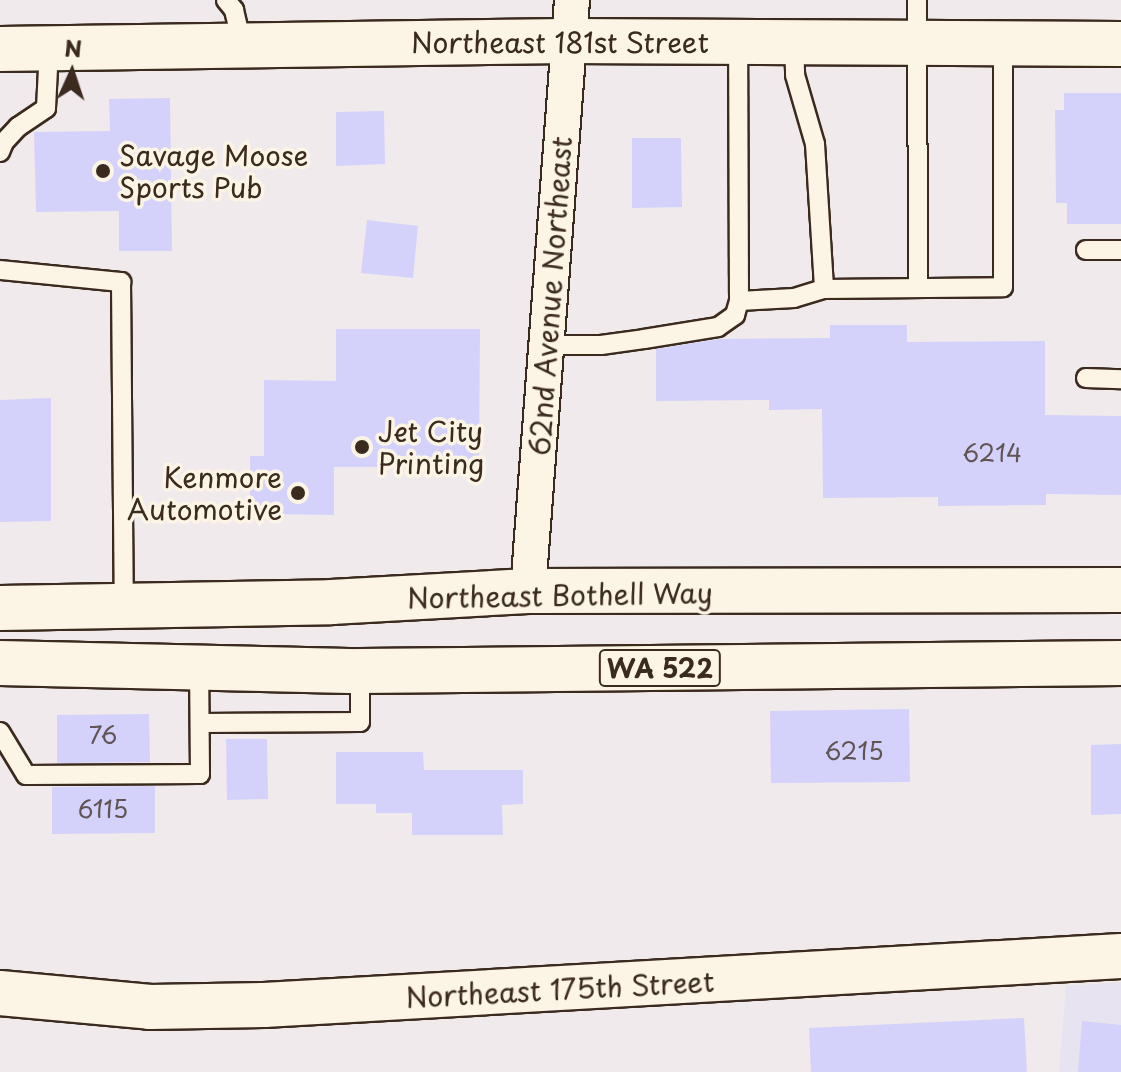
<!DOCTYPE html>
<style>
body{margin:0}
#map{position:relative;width:1121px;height:1072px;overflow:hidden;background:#f0eaec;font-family:"Playpen Sans",sans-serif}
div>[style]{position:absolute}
.built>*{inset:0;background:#e8e3f0}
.building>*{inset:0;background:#d4d2fb}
.roads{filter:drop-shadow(2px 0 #3b2a1e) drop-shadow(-2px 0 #3b2a1e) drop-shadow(0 2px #3b2a1e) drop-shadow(0 -2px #3b2a1e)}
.lane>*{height:18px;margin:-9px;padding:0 9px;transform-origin:9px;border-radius:9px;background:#fcf5e5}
.street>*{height:34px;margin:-17px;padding:0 17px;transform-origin:17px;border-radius:17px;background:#fcf5e5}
.secondary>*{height:44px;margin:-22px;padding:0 22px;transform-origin:22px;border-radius:22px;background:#fcf5e5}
.primary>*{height:44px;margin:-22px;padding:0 22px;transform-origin:22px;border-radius:22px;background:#fcf5e5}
.dots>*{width:22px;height:22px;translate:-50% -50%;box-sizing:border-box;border:4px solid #fcf5e5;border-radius:50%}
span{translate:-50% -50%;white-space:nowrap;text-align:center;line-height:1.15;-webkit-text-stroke:7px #fcf5e5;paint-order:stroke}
.number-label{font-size:24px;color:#615455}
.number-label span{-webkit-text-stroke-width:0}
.shield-label span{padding:2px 6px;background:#fcf5e5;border:2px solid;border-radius:6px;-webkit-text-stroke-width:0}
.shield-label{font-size:26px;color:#3b2a1e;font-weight:700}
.street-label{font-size:28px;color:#3b2a1e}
.poi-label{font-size:28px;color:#3b2a1e}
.left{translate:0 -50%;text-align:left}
.right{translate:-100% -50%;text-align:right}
.north{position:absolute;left:32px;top:32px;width:80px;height:80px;-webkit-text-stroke:6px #fcf5e5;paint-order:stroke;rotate:3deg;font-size:22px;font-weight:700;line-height:32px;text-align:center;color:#3b2a1e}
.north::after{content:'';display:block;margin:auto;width:28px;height:36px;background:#3b2a1e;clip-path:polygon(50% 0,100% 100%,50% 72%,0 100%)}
</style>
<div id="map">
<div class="built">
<i style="clip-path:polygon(1121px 982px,1121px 1072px,1059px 1072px,1066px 986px)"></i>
</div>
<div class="building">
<i style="clip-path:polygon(1064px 93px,1121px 93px,1121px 224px,1067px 224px,1067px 203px,1056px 203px,1055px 110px,1064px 110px)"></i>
<i style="clip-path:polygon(170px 98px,172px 251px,119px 251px,119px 211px,36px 212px,34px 132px,110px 131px,109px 99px)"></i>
<i style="clip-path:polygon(384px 111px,385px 164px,336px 166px,336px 112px)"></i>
<i style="clip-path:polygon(632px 138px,681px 138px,682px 207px,632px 208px)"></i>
<i style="clip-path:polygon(367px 220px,418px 226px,413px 278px,361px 273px)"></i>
<i style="clip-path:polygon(830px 325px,907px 325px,907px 342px,1045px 341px,1045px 415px,1121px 416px,1121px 495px,1046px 494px,1046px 505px,938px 506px,938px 497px,823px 498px,822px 409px,769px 410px,769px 400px,656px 401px,656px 349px,720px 339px,830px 338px)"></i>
<i style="clip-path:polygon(336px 329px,480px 329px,479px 467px,334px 467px,334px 515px,269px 514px,250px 498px,250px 456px,264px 456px,264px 380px,336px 381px)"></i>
<i style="clip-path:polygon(51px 398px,51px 521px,0 522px,0 400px)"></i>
<i style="clip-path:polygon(909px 709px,910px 782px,771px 783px,770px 711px)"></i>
<i style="clip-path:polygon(149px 714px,150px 762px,57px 763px,57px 715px)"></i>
<i style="clip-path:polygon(226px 739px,267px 739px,268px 799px,227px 800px)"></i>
<i style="clip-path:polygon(1121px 744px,1121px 814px,1091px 815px,1091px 745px)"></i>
<i style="clip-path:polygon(336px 752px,423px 752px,424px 770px,523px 770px,523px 804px,502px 805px,503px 835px,412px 835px,412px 813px,376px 813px,376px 804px,336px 804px)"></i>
<i style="clip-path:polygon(155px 786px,155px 833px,52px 834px,52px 787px)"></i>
<i style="clip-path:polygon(1024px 1018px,1027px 1072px,811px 1072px,809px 1028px)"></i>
<i style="clip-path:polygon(1082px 1021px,1121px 1025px,1121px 1072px,1078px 1072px)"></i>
</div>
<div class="roads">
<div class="lane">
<i style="left:226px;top:0;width:13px;rotate:51deg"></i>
<i style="left:234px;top:10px;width:36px;rotate:77deg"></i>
<i style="left:917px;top:0;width:287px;rotate:89.8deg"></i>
<i style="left:794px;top:42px;width:33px;rotate:88deg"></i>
<i style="left:795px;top:75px;width:72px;rotate:73.8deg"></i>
<i style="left:815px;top:144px;width:145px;rotate:86.4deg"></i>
<i style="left:0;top:152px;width:11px;rotate:-68deg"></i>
<i style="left:4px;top:142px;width:21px;rotate:-47deg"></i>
<i style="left:18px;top:127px;width:34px;rotate:-34deg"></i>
<i style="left:46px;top:108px;width:60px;rotate:-87.1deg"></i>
<i style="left:1086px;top:250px;width:35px"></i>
<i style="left:0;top:270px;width:122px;rotate:5.7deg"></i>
<i style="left:121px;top:282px;width:326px;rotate:89.5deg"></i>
<i style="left:739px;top:301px;width:55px;rotate:-3.1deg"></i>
<i style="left:794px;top:298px;width:31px;rotate:-17deg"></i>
<i style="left:824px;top:289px;width:179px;rotate:-0.6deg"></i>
<i style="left:1003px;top:287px;width:244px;rotate:-90deg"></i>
<i style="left:546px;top:345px;width:55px"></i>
<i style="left:601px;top:345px;width:43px;rotate:-7.9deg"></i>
<i style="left:644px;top:339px;width:75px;rotate:-9.2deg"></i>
<i style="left:718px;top:327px;width:21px;rotate:-35deg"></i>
<i style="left:735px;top:315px;width:15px;rotate:-74deg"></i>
<i style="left:739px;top:301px;width:260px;rotate:-90.2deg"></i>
<i style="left:1086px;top:378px;width:35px;rotate:2deg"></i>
<i style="left:200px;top:723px;width:160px;rotate:-0.4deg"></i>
<i style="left:360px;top:722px;width:51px;rotate:-90deg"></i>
<i style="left:0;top:732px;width:50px;rotate:58.8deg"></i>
<i style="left:26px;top:775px;width:174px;rotate:-0.3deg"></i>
<i style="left:200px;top:774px;width:106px;rotate:-90.5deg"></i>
</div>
<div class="street">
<i style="left:528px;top:591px;width:593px;rotate:-85.74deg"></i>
</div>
<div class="secondary">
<i style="left:0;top:49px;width:568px;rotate:-0.81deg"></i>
<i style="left:568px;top:41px;width:553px;rotate:0.31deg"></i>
<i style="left:0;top:993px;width:151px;rotate:5.3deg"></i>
<i style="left:150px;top:1007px;width:114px;rotate:-1deg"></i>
<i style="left:264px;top:1005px;width:858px;rotate:-3.27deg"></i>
</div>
<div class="primary">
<i style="left:0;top:608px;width:331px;rotate:-1deg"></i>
<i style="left:331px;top:602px;width:197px;rotate:-3.2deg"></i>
<i style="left:528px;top:591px;width:593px;rotate:-0.1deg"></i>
<i style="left:0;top:663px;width:360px;rotate:1.3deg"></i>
<i style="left:360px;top:671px;width:761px;rotate:-0.6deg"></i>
</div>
</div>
<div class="dots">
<i style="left:103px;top:171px;background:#3b2a1e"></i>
<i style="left:362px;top:447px;background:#3b2a1e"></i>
<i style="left:298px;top:493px;background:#3b2a1e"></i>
</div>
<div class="number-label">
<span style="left:992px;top:453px">6214</span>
<span style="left:103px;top:735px">76</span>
<span style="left:854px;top:751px">6215</span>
<span style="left:103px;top:809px">6115</span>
</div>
<div class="shield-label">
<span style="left:660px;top:668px">WA 522</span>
</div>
<div class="street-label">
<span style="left:560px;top:42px">Northeast 181st Street</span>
<span style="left:550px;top:296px;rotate:-86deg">62nd Avenue Northeast</span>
<span style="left:560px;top:595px;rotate:-1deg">Northeast Bothell Way</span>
<span style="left:560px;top:989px;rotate:-3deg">Northeast 175th Street</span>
</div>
<div class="poi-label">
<span class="left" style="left:119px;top:171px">Savage Moose<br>Sports Pub</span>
<span class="left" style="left:378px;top:447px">Jet City<br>Printing</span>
<span class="right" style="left:282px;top:493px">Kenmore<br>Automotive</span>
</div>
<div class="north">N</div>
</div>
